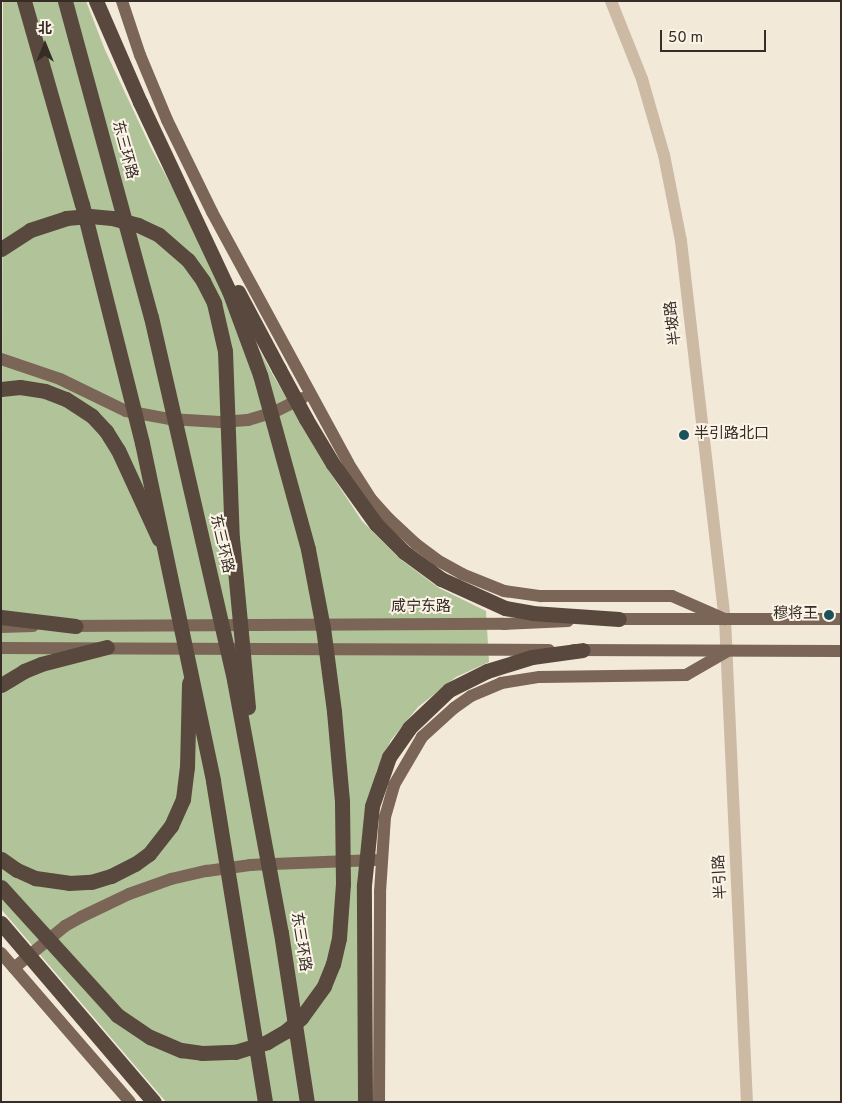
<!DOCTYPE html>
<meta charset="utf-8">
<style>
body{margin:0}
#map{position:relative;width:842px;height:1103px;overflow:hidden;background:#f3e9d9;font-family:Overpass,"Noto Sans SC",sans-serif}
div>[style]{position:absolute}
.green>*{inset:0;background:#b1c399}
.minor>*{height:12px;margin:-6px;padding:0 6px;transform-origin:6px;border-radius:6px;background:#ccbaa5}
.major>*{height:12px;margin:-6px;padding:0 6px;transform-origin:6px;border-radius:6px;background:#7a6557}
.highway>*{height:15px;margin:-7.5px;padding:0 7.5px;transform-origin:7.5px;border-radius:7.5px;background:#58483d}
.highway-bridge>*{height:15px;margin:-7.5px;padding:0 7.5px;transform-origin:7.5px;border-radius:7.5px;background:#58483d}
.dots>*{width:14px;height:14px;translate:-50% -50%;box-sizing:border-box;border:2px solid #faf3e6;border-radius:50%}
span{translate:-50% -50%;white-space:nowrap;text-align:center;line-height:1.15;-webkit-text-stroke:4px #faf3e6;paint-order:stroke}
.street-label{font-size:15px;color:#372d27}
.poi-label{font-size:15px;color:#372d27}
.left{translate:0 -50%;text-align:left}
.right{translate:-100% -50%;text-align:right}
.frame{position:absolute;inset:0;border:2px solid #372d27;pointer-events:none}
.north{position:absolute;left:20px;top:20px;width:50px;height:50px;-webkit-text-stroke:4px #faf3e6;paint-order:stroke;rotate:0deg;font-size:14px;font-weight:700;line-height:20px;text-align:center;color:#372d27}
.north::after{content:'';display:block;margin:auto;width:18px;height:22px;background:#372d27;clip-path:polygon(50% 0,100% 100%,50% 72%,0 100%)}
.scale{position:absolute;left:660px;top:30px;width:106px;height:22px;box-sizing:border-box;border:2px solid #372d27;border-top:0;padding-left:6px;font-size:15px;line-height:18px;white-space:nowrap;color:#372d27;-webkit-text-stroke:4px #faf3e6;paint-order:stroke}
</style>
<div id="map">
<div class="green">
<i style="clip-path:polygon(3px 1px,86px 1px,105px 50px,151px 148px,273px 375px,331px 474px,362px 521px,400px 559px,439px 588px,486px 611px,489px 662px,456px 677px,418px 707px,391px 740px,376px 772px,361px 1102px,166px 1102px,1px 909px)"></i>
</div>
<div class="minor">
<i style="left:611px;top:1px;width:84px;rotate:68.3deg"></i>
<i style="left:642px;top:79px;width:79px;rotate:73.9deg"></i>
<i style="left:664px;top:155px;width:88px;rotate:78.8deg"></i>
<i style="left:681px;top:241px;width:381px;rotate:83.4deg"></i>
<i style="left:725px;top:619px;width:484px;rotate:87.4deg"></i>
</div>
<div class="major">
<i style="left:122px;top:1px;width:57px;rotate:71.6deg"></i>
<i style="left:140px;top:55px;width:70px;rotate:67.4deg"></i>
<i style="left:167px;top:120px;width:102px;rotate:63.9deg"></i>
<i style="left:212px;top:212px;width:285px;rotate:61.5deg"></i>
<i style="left:348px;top:463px;width:43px;rotate:57.4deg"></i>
<i style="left:371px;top:499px;width:27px;rotate:48deg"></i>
<i style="left:389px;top:519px;width:37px;rotate:43deg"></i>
<i style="left:416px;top:544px;width:26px;rotate:37deg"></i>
<i style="left:437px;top:560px;width:29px;rotate:29deg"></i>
<i style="left:462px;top:574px;width:45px;rotate:22deg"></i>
<i style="left:504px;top:591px;width:37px;rotate:8deg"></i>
<i style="left:541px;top:596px;width:131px"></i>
<i style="left:672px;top:596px;width:58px;rotate:23.5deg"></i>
<i style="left:1px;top:359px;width:62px;rotate:18.7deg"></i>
<i style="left:60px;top:379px;width:73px;rotate:25.9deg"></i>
<i style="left:126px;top:411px;width:45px;rotate:10.3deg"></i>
<i style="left:170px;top:419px;width:50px;rotate:3.4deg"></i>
<i style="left:220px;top:422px;width:28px;rotate:-4deg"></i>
<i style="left:248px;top:420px;width:27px;rotate:-17deg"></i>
<i style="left:274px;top:412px;width:32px;rotate:-26deg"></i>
<i style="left:611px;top:619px;width:230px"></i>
<i style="left:66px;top:626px;width:438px;rotate:-0.3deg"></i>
<i style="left:504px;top:624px;width:64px;rotate:-2.7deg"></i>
<i style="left:1px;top:627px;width:32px;rotate:-2deg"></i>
<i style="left:1px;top:648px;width:548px;rotate:0.21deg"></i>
<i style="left:574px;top:650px;width:267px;rotate:0.2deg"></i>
<i style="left:1px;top:953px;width:197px;rotate:49.1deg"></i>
<i style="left:14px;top:968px;width:66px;rotate:-39.5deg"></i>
<i style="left:65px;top:926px;width:18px;rotate:-29deg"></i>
<i style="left:81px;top:917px;width:53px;rotate:-25.6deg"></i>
<i style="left:129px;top:894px;width:45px;rotate:-19.7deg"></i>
<i style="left:171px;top:879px;width:37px;rotate:-13deg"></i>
<i style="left:207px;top:871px;width:43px;rotate:-7.9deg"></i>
<i style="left:250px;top:865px;width:125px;rotate:-2.3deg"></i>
<i style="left:379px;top:1102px;width:210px;rotate:-89.7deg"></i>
<i style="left:380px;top:892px;width:75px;rotate:-86.2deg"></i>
<i style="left:385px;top:817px;width:33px;rotate:-74deg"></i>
<i style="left:394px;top:785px;width:56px;rotate:-59.7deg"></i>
<i style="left:422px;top:737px;width:43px;rotate:-42.2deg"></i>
<i style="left:454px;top:708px;width:21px;rotate:-35deg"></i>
<i style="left:471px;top:696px;width:33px;rotate:-23deg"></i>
<i style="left:501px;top:683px;width:39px;rotate:-9deg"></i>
<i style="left:540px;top:677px;width:146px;rotate:-0.8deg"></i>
<i style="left:686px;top:675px;width:46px;rotate:-29.9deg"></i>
</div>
<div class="highway">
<i style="left:96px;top:1px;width:110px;rotate:66.5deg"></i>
<i style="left:140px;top:102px;width:209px;rotate:64.8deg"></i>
<i style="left:229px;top:291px;width:90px;rotate:69.7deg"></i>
<i style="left:1px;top:249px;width:35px;rotate:-33deg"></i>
<i style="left:30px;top:230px;width:38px;rotate:-18deg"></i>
<i style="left:238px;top:292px;width:87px;rotate:62deg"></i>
<i style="left:1px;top:389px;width:19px;rotate:-6deg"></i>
<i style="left:20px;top:387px;width:25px;rotate:9deg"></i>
<i style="left:45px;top:391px;width:22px;rotate:21deg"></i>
<i style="left:66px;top:399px;width:31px;rotate:33deg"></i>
<i style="left:92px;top:416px;width:21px;rotate:47deg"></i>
<i style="left:106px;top:431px;width:22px;rotate:58deg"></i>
<i style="left:118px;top:450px;width:98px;rotate:65.3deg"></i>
<i style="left:306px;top:419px;width:52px;rotate:59deg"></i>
<i style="left:333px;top:464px;width:74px;rotate:54.4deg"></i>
<i style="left:376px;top:524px;width:40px;rotate:45deg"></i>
<i style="left:404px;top:552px;width:46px;rotate:36.1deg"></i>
<i style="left:441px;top:579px;width:70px;rotate:24.4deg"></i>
<i style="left:505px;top:608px;width:27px;rotate:10deg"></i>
<i style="left:532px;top:613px;width:87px;rotate:3.9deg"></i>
<i style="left:1px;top:617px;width:75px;rotate:6.9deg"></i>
<i style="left:487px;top:671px;width:47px;rotate:-17.3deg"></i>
<i style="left:532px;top:657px;width:51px;rotate:-7.8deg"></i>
<i style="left:1px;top:685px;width:27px;rotate:-31deg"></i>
<i style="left:24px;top:671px;width:18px;rotate:-22deg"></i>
<i style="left:41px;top:664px;width:68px;rotate:-14.4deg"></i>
<i style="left:1px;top:859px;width:19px;rotate:35deg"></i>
<i style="left:17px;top:870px;width:20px;rotate:24deg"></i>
<i style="left:35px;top:878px;width:34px;rotate:8deg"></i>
<i style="left:69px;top:883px;width:22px;rotate:-3deg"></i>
<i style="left:91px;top:882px;width:21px;rotate:-17deg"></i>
<i style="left:111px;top:876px;width:27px;rotate:-27deg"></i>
<i style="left:135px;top:864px;width:17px;rotate:-36deg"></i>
<i style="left:149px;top:854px;width:36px;rotate:-52deg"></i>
<i style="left:171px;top:826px;width:30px;rotate:-66deg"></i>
<i style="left:183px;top:799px;width:32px;rotate:-83deg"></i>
<i style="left:187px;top:767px;width:84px;rotate:-88.6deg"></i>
</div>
<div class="highway-bridge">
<i style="left:24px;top:1px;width:211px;rotate:74.1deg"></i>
<i style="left:82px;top:204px;width:246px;rotate:75.9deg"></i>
<i style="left:142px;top:443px;width:345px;rotate:78.1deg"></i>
<i style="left:213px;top:781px;width:325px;rotate:80.8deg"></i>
<i style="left:65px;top:1px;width:327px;rotate:74.8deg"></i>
<i style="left:151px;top:317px;width:372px;rotate:77.1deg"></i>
<i style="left:234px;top:680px;width:257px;rotate:79.5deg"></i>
<i style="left:281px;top:933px;width:171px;rotate:81.3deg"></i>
<i style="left:66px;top:218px;width:24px;rotate:-5deg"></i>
<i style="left:90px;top:216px;width:22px;rotate:5deg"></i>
<i style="left:112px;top:218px;width:27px;rotate:15deg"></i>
<i style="left:138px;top:225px;width:23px;rotate:25deg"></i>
<i style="left:159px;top:235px;width:38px;rotate:41deg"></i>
<i style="left:188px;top:260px;width:26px;rotate:54deg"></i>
<i style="left:203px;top:281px;width:25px;rotate:63deg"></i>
<i style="left:214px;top:303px;width:49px;rotate:77.1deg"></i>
<i style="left:225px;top:351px;width:187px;rotate:87.9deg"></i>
<i style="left:232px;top:538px;width:170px;rotate:84.6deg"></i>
<i style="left:279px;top:369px;width:57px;rotate:61.6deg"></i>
<i style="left:1px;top:887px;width:173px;rotate:47.8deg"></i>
<i style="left:117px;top:1015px;width:40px;rotate:34deg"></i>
<i style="left:150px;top:1037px;width:34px;rotate:23deg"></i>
<i style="left:181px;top:1050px;width:21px;rotate:8deg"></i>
<i style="left:202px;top:1053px;width:33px;rotate:-2deg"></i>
<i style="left:235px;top:1052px;width:34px;rotate:-17deg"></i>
<i style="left:267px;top:1042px;width:22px;rotate:-30deg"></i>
<i style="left:286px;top:1031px;width:20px;rotate:-41deg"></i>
<i style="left:301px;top:1018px;width:39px;rotate:-54deg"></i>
<i style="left:324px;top:986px;width:24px;rotate:-68deg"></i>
<i style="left:333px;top:964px;width:27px;rotate:-77deg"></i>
<i style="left:339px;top:938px;width:54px;rotate:-85.8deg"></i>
<i style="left:343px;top:884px;width:83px;rotate:-90.7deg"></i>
<i style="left:342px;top:801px;width:90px;rotate:-95.1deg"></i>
<i style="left:334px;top:711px;width:84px;rotate:-97.5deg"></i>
<i style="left:323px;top:628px;width:80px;rotate:-100.8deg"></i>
<i style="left:308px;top:549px;width:180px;rotate:-105.4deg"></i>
<i style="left:1px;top:923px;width:235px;rotate:49.5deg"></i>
<i style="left:365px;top:1102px;width:217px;rotate:-90.3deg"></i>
<i style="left:364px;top:885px;width:79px;rotate:-84.2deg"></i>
<i style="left:372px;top:806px;width:52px;rotate:-70.9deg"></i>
<i style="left:389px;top:757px;width:35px;rotate:-55deg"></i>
<i style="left:409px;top:728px;width:55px;rotate:-43.5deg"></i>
<i style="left:449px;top:690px;width:42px;rotate:-26.6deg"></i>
</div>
<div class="dots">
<i style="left:684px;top:435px;background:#1a515b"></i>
<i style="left:829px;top:615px;background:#1a515b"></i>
</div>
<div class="street-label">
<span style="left:124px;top:150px;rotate:75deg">东三环路</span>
<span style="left:674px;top:323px;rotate:-97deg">半坡路</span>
<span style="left:221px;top:544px;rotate:77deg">东三环路</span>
<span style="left:421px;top:608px">咸宁东路</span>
<span style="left:721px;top:877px;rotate:-93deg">半引路</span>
<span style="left:300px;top:942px;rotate:81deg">东三环路</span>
</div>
<div class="poi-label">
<span class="left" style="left:694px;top:435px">半引路北口</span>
<span class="right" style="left:818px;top:615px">穆将王</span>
</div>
<div class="frame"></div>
<div class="north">北</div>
<div class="scale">50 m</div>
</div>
